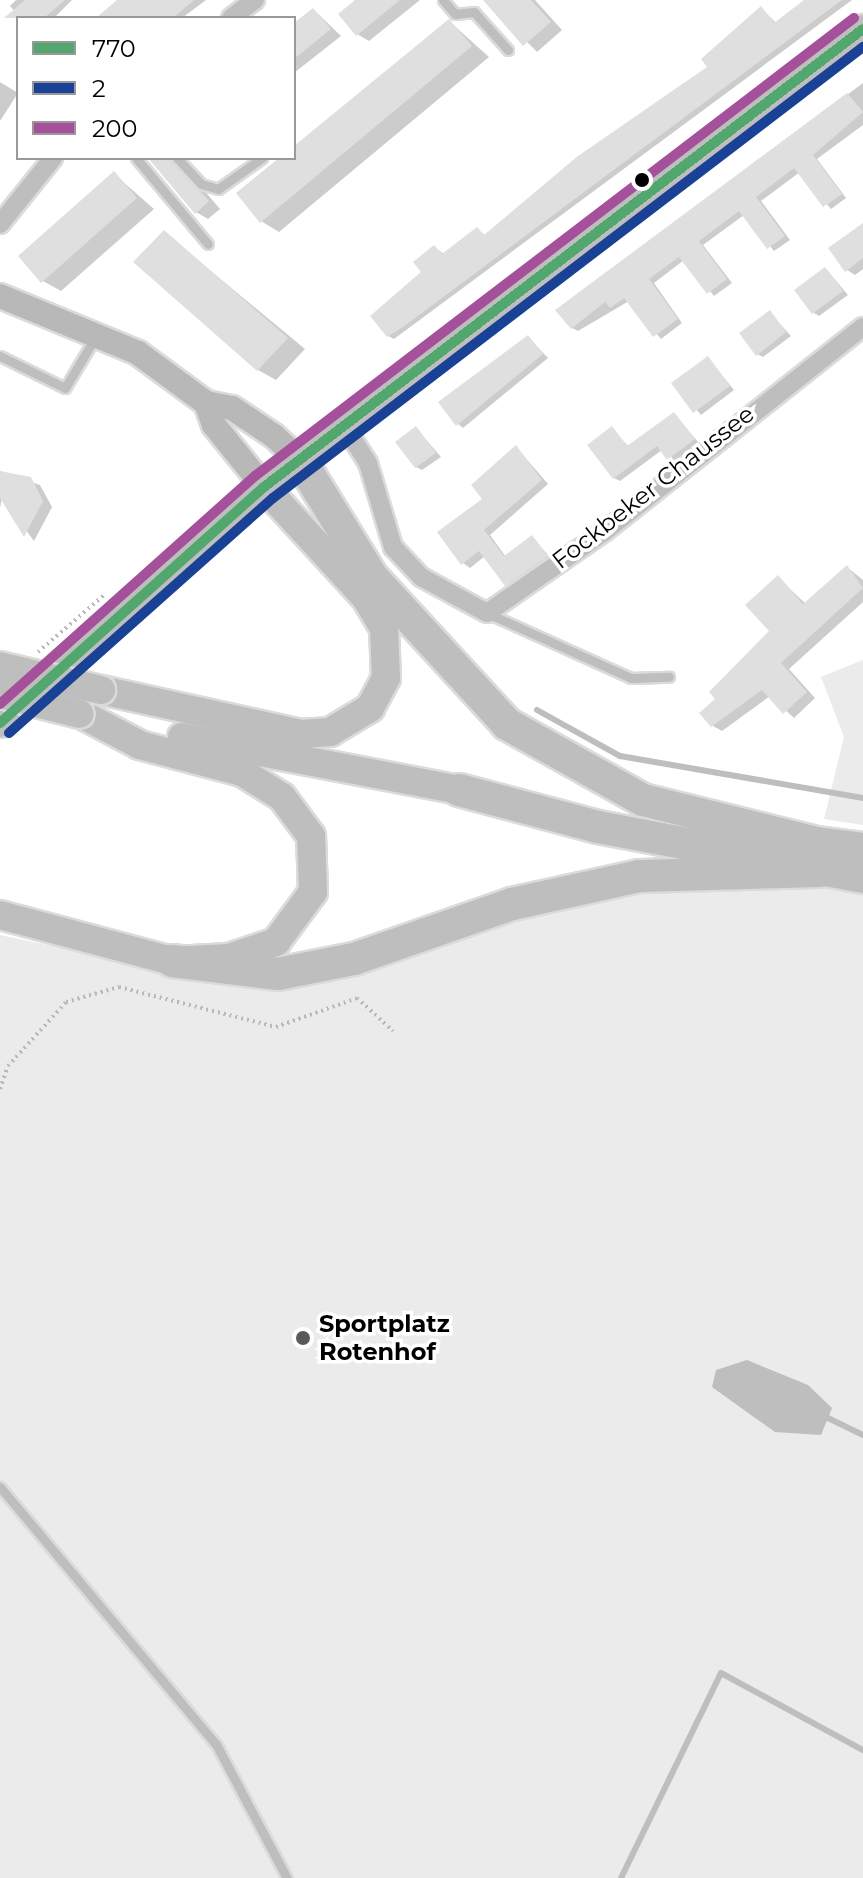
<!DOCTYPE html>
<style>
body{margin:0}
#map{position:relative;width:863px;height:1878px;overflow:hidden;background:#fff;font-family:Montserrat,sans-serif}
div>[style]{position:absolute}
.green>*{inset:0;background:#ebebeb}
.water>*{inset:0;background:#bebebe}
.shadow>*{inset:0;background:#0003}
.stream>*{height:6px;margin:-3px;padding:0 3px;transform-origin:3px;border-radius:3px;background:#bebebe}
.building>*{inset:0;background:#dfdfdf}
.path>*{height:4px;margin-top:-2px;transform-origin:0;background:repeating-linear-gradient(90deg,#b9b9b9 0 2px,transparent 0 6px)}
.roads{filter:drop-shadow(2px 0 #dbdbdb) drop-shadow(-2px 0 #dbdbdb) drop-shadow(0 2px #dbdbdb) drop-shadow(0 -2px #dbdbdb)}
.lane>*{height:9px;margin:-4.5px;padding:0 4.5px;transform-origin:4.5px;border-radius:4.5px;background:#bebebe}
.street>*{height:18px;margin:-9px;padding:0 9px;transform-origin:9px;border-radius:9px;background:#bebebe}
.secondary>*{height:24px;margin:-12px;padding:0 12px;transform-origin:12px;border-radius:12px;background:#b8b8b8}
.primary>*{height:28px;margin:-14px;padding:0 14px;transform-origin:14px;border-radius:14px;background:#bebebe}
.highway>*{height:32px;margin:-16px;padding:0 16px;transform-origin:16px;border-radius:16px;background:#bebebe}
.bridges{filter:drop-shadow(2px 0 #dbdbdb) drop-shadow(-2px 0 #dbdbdb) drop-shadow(0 2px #dbdbdb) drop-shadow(0 -2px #dbdbdb)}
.primary-bridge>*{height:28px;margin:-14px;padding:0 14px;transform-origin:14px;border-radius:14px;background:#bebebe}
.bus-1>*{height:10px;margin:-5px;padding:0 5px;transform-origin:5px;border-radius:5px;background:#51a76d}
.bus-2>*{height:10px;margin:-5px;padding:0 5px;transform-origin:5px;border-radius:5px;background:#194196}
.bus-3>*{height:10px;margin:-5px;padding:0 5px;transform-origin:5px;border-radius:5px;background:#a4509a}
.dots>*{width:22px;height:22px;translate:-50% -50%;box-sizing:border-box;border:4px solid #fff;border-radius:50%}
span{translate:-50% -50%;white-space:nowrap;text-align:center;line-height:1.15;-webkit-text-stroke:7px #fff;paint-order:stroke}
.street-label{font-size:24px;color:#000}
.poi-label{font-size:24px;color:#000;font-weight:700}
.left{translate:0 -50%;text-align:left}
.legend{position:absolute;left:16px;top:16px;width:280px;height:144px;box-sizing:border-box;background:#fff;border:2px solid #999;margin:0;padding:10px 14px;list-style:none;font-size:24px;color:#000}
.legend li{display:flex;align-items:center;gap:16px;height:40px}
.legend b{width:40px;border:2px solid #999}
</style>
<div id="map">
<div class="green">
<i style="clip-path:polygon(863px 660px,863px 825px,824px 819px,844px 737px,821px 677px)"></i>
<i style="clip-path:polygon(809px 881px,863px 890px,863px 1878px,0 1878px,0 935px,213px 980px,548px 903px,679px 883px)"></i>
</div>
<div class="water">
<i style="clip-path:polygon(747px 1360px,808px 1385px,832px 1408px,821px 1435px,775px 1432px,712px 1387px,716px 1370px)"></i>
</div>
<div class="shadow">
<i style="clip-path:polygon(16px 0,72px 0,54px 18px,20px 18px,10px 6px)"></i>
<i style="clip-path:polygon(133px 0,206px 0,182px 18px,113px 18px)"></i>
<i style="clip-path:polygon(360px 0,420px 0,369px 41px,357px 34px)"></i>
<i style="clip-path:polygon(486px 0,535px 0,562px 30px,537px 52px)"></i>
<i style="clip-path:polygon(807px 0,852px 0,394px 339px,388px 336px,434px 247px,444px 254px,477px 229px,486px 236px,710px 67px,761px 8px,776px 23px)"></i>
<i style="clip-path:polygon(314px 10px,341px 36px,294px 73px,294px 25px)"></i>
<i style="clip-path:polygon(449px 21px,489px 57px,279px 232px,261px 221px,282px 158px,294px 158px,294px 148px)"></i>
<i style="clip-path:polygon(0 82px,18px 93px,0 121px)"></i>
<i style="clip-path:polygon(863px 83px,863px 125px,817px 159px,846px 198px,831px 209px,800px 172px,761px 201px,790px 240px,774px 251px,744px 215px,703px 245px,732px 283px,714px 296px,684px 260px,654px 283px,682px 323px,661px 339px,629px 301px,578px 331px,572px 328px,558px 310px)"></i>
<i style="clip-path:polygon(151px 158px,186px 158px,180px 162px,220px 209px,208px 219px,196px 212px)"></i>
<i style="clip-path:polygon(114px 174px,154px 209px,61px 291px,43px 281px)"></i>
<i style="clip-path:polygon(863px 224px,863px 269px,855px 275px,847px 270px)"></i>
<i style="clip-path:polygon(165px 233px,305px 349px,276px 380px,258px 370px)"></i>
<i style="clip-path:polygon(826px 269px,848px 295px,819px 316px,814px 313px)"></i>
<i style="clip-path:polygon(770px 313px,791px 336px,763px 357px,757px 354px)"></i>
<i style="clip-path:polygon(528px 337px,548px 358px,463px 428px,458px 424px)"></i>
<i style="clip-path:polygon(708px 358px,734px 390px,701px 415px,674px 384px)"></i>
<i style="clip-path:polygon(674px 414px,699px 443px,674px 462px,662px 450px,620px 481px,614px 478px,612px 429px,629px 447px)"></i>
<i style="clip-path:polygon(416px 428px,441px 457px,422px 470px,416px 467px)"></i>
<i style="clip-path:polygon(516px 447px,548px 484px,490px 535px,506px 557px,532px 538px,554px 561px,514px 589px,485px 556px,470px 568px,463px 563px,485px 499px)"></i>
<i style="clip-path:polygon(0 471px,40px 485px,52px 507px,34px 541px,2px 498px,0 508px)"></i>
<i style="clip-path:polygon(847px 567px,863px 580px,863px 602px,789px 669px,815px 698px,794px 718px,770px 696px,722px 731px,713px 726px,717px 699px,771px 631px,778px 578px,806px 604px)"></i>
</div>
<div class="stream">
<i style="left:537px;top:710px;width:95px;rotate:29deg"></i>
<i style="left:620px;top:756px;width:247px;rotate:9.8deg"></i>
<i style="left:828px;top:1418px;width:39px;rotate:26deg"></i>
<i style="left:621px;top:1878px;width:228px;rotate:-64deg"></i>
<i style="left:721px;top:1673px;width:162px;rotate:28.5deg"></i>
</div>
<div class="building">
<i style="clip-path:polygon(25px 0,65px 0,44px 18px,4px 18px)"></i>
<i style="clip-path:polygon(117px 0,194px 0,173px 18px,96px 18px)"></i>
<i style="clip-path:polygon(355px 0,400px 0,356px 36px,338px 14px)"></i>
<i style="clip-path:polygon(483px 0,531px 0,551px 22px,523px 46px)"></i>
<i style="clip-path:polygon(804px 0,842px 0,403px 327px,387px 337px,370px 316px,421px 272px,413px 262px,434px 245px,442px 254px,477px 227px,484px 235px,578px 156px,707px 67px,701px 59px,761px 6px,774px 23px)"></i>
<i style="clip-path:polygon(313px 8px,331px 29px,294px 59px,294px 23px)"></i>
<i style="clip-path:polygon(449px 19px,472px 46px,260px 223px,236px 193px,279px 158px,294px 158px,294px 146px)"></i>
<i style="clip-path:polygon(847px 93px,863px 112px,813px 155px,842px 194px,823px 207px,794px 168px,756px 197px,785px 236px,767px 249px,739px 211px,699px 241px,727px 279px,707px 294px,679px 257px,649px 279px,678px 319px,653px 337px,624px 298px,610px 308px,605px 302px,571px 329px,555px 310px)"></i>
<i style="clip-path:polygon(148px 158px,170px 158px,209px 201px,195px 214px)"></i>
<i style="clip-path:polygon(114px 171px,137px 198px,41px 283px,18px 256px)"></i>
<i style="clip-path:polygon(863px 223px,863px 258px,845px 272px,828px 248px)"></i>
<i style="clip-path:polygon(164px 230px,288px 338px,257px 371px,133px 262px)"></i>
<i style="clip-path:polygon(825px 267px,843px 291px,812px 314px,794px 290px)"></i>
<i style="clip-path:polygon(770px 310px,786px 332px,756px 356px,739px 333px)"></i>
<i style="clip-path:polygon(528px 335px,543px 354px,456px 426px,438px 402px)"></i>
<i style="clip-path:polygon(708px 356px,730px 386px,693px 413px,671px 383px)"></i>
<i style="clip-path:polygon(674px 412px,695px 439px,667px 460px,657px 446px,613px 479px,587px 445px,612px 426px,627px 446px)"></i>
<i style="clip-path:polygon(416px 426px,436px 453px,415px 468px,395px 442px)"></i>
<i style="clip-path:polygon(516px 445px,542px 480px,484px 530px,504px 556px,532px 535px,548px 556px,505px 586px,479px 551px,461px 565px,437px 532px,482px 499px,471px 485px)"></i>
<i style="clip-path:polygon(0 471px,31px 477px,43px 501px,24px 537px,0 498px)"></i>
<i style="clip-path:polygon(847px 565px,863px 588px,781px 663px,807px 692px,783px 714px,762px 690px,711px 727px,699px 713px,715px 699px,709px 692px,769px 631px,745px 605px,778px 575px,803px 604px)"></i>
</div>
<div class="path">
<i style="left:38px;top:652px;width:87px;rotate:-40.8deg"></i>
<i style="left:0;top:1089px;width:24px;rotate:-71deg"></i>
<i style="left:8px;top:1066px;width:86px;rotate:-47.8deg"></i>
<i style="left:66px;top:1002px;width:55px;rotate:-15.8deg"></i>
<i style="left:119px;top:987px;width:162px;rotate:14.3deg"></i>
<i style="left:276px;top:1027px;width:86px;rotate:-19.7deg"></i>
<i style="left:357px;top:998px;width:49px;rotate:42.5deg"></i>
</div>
<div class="roads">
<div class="lane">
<i style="left:443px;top:0;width:18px;rotate:49deg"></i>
<i style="left:455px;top:14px;width:19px;rotate:-6deg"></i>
<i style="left:474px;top:12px;width:51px;rotate:48.2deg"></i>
<i style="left:136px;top:158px;width:112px;rotate:50.1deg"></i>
<i style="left:177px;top:158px;width:35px;rotate:47deg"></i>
<i style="left:201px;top:184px;width:18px;rotate:16deg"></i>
<i style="left:218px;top:189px;width:54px;rotate:-35.2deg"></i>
<i style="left:0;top:356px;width:72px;rotate:26.2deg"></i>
<i style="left:65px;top:388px;width:61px;rotate:-59.2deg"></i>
<i style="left:487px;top:613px;width:158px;rotate:24.3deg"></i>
<i style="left:631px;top:678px;width:38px;rotate:-2deg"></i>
<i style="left:0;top:1487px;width:336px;rotate:50deg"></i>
<i style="left:216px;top:1744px;width:152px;rotate:62.1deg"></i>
</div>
<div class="street">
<i style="left:231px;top:18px;width:30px;rotate:-37deg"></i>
<i style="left:0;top:224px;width:85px;rotate:-51.2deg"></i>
<i style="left:345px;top:427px;width:43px;rotate:57.4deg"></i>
<i style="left:368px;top:463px;width:88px;rotate:73.4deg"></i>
<i style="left:393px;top:547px;width:41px;rotate:47deg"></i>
<i style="left:421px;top:577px;width:75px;rotate:28.6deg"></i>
<i style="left:487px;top:613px;width:142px;rotate:-34.7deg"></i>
<i style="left:604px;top:532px;width:330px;rotate:-38.4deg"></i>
</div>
<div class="secondary">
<i style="left:0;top:296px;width:149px;rotate:22.4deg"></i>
<i style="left:138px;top:353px;width:84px;rotate:36.3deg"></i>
<i style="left:206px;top:403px;width:26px;rotate:11deg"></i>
<i style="left:232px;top:408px;width:50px;rotate:33.7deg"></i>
<i style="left:274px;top:436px;width:35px;rotate:43deg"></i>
<i style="left:206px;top:403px;width:23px;rotate:70deg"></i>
<i style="left:214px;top:425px;width:80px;rotate:51.1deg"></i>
</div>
<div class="primary">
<i style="left:101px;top:690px;width:205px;rotate:12.4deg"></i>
<i style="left:301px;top:734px;width:29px;rotate:-4deg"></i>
<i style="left:330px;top:732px;width:47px;rotate:-31deg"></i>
<i style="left:370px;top:708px;width:34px;rotate:-62deg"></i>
<i style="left:386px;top:678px;width:50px;rotate:-92.3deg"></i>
<i style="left:384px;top:628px;width:35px;rotate:-121deg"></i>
<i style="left:366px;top:598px;width:151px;rotate:-132.6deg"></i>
<i style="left:0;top:723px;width:354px;rotate:-41.8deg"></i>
<i style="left:264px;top:487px;width:754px;rotate:-37.4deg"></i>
<i style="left:182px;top:737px;width:282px;rotate:10.8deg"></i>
<i style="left:0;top:915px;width:178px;rotate:15deg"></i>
<i style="left:172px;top:961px;width:57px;rotate:-3deg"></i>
<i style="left:229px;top:958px;width:50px;rotate:-18.8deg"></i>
<i style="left:276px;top:942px;width:62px;rotate:-53.5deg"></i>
<i style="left:313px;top:892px;width:56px;rotate:-92deg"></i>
<i style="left:311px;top:836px;width:49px;rotate:-126.6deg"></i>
<i style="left:282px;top:797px;width:47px;rotate:-148deg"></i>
<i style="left:242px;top:772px;width:106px;rotate:-165.2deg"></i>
<i style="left:140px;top:745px;width:62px;rotate:-152.2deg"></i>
</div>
<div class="highway">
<i style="left:300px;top:460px;width:137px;rotate:58.4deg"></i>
<i style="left:372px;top:577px;width:200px;rotate:47.4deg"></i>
<i style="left:507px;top:724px;width:156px;rotate:29.2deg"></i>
<i style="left:643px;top:800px;width:179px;rotate:13.9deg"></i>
<i style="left:459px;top:790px;width:144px;rotate:14.9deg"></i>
<i style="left:598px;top:827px;width:270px;rotate:10.7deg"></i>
<i style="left:799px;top:841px;width:64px;rotate:7.1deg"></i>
<i style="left:172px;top:961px;width:107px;rotate:7deg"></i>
<i style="left:278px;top:974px;width:77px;rotate:-11.2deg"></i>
<i style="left:354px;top:959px;width:167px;rotate:-19.2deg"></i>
<i style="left:512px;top:904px;width:130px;rotate:-12.4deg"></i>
<i style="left:639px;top:876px;width:181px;rotate:-1.6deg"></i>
</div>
</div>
<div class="bridges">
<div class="primary-bridge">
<i style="left:0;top:666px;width:104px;rotate:13.4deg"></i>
<i style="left:0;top:694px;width:82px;rotate:14deg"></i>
</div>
</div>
<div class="bus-1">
<i style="left:0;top:723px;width:354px;rotate:-41.8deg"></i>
<i style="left:264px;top:487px;width:754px;rotate:-37.4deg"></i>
</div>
<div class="bus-2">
<i style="left:9px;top:733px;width:353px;rotate:-41.7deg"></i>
<i style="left:273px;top:498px;width:743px;rotate:-37.39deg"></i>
</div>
<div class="bus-3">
<i style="left:0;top:704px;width:342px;rotate:-41.8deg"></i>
<i style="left:255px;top:476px;width:754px;rotate:-37.4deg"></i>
</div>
<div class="dots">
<i style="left:642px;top:180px;background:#000"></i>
<i style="left:303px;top:1338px;background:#595959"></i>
</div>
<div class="street-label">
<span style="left:653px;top:487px;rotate:-38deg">Fockbeker Chaussee</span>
</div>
<div class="poi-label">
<span class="left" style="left:319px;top:1338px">Sportplatz<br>Rotenhof</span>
</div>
<ul class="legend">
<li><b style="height:10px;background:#51a76d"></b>770</li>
<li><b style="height:10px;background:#194196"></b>2</li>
<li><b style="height:10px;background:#a4509a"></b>200</li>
</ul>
</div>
